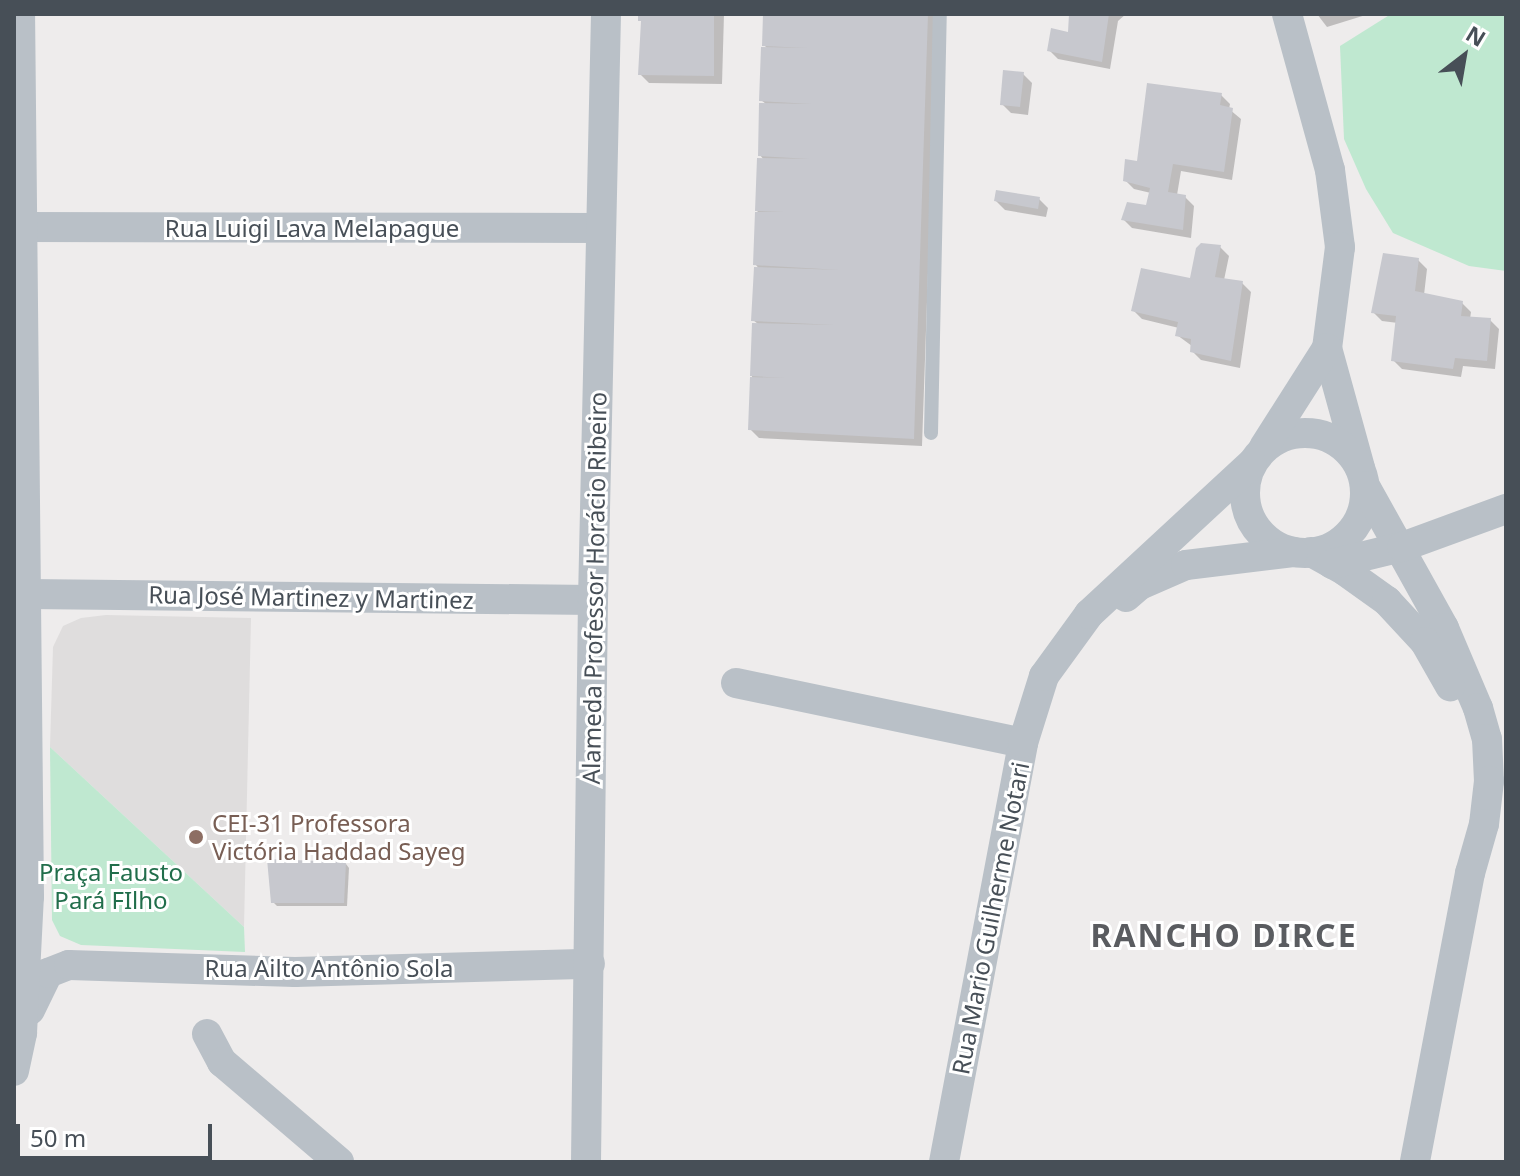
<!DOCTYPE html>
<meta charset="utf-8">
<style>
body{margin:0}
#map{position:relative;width:1520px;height:1176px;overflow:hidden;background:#eeecec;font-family:"Noto Sans",sans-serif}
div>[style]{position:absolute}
.education>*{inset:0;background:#dfdddd}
.green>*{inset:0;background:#bfe8d0}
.shadow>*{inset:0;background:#0003}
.building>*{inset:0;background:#c7c8ce}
.lane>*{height:14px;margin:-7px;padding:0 7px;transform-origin:7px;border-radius:7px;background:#b9c0c7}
.street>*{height:30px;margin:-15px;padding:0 15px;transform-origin:15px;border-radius:15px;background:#b9c0c7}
.street>.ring{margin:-15px;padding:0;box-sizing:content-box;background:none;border:30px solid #b9c0c7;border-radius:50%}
.dots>*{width:22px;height:22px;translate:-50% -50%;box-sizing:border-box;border:4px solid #fff;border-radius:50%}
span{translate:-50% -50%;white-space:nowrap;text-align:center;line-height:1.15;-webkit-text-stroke:6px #fff;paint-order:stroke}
.street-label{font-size:24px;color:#474f57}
.education-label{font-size:24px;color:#785e54}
.left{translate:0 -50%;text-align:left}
.park-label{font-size:24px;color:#216e4b}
.district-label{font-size:32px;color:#5a5c60;font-weight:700;letter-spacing:2px}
.frame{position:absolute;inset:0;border:16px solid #474f57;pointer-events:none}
.north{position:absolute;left:1424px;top:16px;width:80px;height:80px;-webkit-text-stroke:6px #fff;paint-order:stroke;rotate:31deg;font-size:22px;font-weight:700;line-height:32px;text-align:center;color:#474f57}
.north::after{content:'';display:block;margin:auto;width:28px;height:36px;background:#474f57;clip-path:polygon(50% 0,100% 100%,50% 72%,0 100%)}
.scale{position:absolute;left:16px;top:1124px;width:196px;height:36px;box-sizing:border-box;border:4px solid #474f57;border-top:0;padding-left:10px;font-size:24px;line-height:28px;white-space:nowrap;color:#474f57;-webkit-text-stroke:6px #fff;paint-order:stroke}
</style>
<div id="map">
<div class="education">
<i style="clip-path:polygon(106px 615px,251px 618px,244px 927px,50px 747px,53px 647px,63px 626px,81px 618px)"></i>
</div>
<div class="green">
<i style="clip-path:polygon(1391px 14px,1506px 14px,1506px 271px,1469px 266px,1393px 233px,1366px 189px,1344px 139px,1340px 46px)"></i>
<i style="clip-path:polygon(50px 747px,244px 927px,245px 952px,81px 945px,60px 936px,52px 920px)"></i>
</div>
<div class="shadow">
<i style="clip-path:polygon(642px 14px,724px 14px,722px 84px,649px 83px,640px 74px)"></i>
<i style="clip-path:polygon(765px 14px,937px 14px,922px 446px,759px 438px,750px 429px,754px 325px,758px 324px,753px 320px,760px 270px,756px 265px,759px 160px,764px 160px,760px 155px,766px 104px,761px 100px,768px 49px,764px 45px)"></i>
<i style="clip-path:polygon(1071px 14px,1126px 14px,1118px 21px,1110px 69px,1058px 59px,1049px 50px,1070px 34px)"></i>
<i style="clip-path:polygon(1317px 14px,1369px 14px,1327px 27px)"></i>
<i style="clip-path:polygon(1023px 74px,1032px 83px,1028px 115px,1011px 113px,1002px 104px)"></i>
<i style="clip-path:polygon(1221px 95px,1230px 104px,1229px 109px,1241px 119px,1232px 180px,1181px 171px,1177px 195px,1185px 197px,1194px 206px,1191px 238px,1132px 228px,1124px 220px,1147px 207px,1151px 193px,1134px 189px,1125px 180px,1139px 163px)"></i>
<i style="clip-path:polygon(1039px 199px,1048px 208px,1046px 217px,1005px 210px,996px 201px)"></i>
<i style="clip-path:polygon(1220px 247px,1229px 256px,1224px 280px,1242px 283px,1251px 292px,1240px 368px,1201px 360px,1192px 351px,1192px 346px,1177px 335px,1179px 328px,1142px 319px,1133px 310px,1192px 281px)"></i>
<i style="clip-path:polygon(1418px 260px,1427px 269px,1424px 295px,1462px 303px,1471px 312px,1470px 319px,1490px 320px,1499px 329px,1495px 369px,1463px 366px,1461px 377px,1402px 369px,1393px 360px,1398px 323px,1382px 321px,1373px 312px)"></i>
<i style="clip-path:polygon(346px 864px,349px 868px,347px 906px,277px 906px,273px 902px)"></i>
</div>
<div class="building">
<i style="clip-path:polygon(638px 14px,714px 14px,714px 76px,638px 75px,641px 21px,638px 21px)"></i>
<i style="clip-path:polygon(763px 14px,928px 14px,914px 439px,748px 430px,750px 377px,787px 378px,750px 376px,752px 323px,835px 325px,751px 321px,754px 267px,840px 270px,753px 265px,755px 212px,784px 212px,755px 211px,757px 158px,810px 159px,758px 156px,759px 103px,812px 104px,759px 101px,761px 47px,808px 48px,762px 46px)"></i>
<i style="clip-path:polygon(1069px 14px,1109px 14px,1102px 62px,1047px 51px,1051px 28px,1068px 32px)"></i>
<i style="clip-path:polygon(1003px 70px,1024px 72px,1020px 107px,1000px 105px)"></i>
<i style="clip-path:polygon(1147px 83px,1222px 93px,1220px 105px,1233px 108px,1224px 172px,1173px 164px,1168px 192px,1186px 195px,1183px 230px,1121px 220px,1127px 202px,1146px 205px,1150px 188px,1123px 181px,1125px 159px,1137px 161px)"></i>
<i style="clip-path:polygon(996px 190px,1040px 197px,1038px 209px,994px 201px)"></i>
<i style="clip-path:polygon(1201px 243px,1221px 245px,1215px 277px,1243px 281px,1231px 361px,1190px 352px,1191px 339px,1175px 336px,1178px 322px,1131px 311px,1141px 268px,1190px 278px,1196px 248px)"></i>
<i style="clip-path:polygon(1383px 253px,1419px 258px,1415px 291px,1463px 301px,1461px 316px,1491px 318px,1487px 361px,1455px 358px,1453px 369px,1391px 361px,1396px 316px,1371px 313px)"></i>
<i style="clip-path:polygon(267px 859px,346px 862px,344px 903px,271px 903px)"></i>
</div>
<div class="lane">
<i style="left:931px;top:433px;width:419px;rotate:-88.8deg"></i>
</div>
<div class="street">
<i style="left:1287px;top:14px;width:162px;rotate:74.6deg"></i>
<i style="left:1330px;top:170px;width:78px;rotate:82.6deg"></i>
<i style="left:1340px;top:247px;width:102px;rotate:97.3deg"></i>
<i style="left:1327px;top:348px;width:124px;rotate:74.6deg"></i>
<i style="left:23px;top:227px;width:578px;rotate:0.1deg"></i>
<i class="ring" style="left:1245px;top:433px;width:90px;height:90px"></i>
<i style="left:1264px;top:447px;width:117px;rotate:-57.5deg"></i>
<i style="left:1365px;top:486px;width:162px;rotate:60.9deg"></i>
<i style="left:1444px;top:628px;width:87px;rotate:67deg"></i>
<i style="left:1478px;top:708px;width:32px;rotate:74deg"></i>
<i style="left:1487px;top:739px;width:42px;rotate:87.3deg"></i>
<i style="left:1489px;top:781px;width:43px;rotate:96.6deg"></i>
<i style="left:1484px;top:824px;width:51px;rotate:105.9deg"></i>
<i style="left:1470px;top:873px;width:294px;rotate:100.8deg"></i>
<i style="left:1311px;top:552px;width:39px;rotate:29deg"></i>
<i style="left:1345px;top:571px;width:52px;rotate:35.5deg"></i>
<i style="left:1387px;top:601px;width:56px;rotate:47.2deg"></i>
<i style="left:1425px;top:642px;width:51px;rotate:60.4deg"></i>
<i style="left:1332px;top:564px;width:72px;rotate:-13.7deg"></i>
<i style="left:1402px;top:547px;width:111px;rotate:-20.1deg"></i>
<i style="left:28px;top:594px;width:565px;rotate:0.61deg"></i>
<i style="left:1126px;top:597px;width:18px;rotate:-41deg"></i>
<i style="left:1140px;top:585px;width:50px;rotate:-23.5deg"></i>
<i style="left:1186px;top:565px;width:108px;rotate:-6.9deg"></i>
<i style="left:736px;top:683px;width:293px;rotate:11.8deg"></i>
<i style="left:30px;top:1010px;width:41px;rotate:-64.1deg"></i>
<i style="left:48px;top:973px;width:22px;rotate:-21deg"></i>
<i style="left:69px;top:965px;width:226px;rotate:1.8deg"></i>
<i style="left:295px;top:972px;width:295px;rotate:-1.6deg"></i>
<i style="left:207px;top:1034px;width:32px;rotate:62deg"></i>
<i style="left:222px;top:1062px;width:154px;rotate:40.5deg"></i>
<i style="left:14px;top:1071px;width:39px;rotate:-78deg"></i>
<i style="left:22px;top:1033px;width:136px;rotate:-87.1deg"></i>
<i style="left:29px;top:897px;width:883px;rotate:-90.58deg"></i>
<i style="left:586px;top:1162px;width:562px;rotate:-89.29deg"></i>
<i style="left:593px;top:600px;width:586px;rotate:-88.73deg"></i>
<i style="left:944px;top:1162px;width:426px;rotate:-79.3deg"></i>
<i style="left:1023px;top:743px;width:70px;rotate:-72.6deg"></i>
<i style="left:1044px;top:676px;width:77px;rotate:-54deg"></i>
<i style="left:1089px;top:614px;width:222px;rotate:-42.8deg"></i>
</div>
<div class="dots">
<i style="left:196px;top:837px;background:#8d6e63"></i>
</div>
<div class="street-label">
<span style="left:312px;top:228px">Rua Luigi Lava Melapague</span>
<span style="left:594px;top:588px;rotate:-89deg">Alameda Professor Horácio Ribeiro</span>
<span style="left:311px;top:597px;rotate:1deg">Rua José Martinez y Martinez</span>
<span style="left:990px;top:918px;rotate:-79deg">Rua Mario Guilherme Notari</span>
<span style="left:329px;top:968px">Rua Ailto Antônio Sola</span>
</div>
<div class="education-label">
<span class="left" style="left:212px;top:837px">CEI-31 Professora<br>Victória Haddad Sayeg</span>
</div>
<div class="park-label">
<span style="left:111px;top:886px">Praça Fausto<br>Pará FIlho</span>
</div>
<div class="district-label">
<span style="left:1224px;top:935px">RANCHO DIRCE</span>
</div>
<div class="frame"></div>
<div class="north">N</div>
<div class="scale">50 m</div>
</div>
